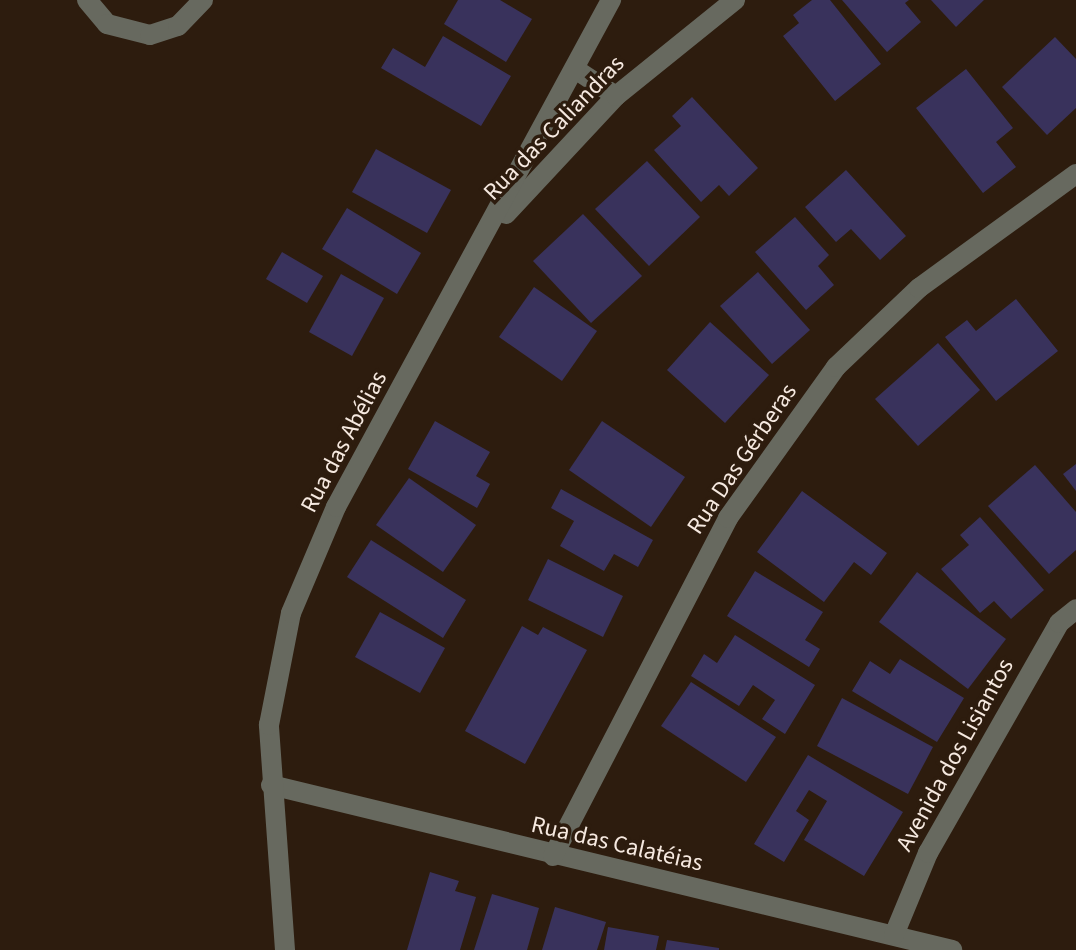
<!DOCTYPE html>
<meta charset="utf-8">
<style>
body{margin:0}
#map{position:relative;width:1076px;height:950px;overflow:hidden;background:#2d1c0e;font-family:"Source Sans 3",sans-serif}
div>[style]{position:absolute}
.building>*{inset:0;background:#39325c}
.minor>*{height:20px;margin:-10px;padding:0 10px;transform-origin:10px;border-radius:10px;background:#67695f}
span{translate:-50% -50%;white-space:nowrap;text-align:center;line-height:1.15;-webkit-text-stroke:7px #2d1c0e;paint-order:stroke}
.street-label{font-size:24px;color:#f6e9e0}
</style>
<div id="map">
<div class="building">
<i style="clip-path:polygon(458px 0,500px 0,532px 19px,506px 62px,444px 24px)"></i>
<i style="clip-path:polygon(812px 0,830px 0,881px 64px,835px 101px,783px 36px,799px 23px,793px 15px)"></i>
<i style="clip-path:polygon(842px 0,909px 0,905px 3px,921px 22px,887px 52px)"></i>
<i style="clip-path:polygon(931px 0,984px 0,956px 27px)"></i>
<i style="clip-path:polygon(443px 36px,511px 76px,481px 126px,381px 68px,393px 48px,425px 67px)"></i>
<i style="clip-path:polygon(1055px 37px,1076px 59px,1076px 108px,1047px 135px,1002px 87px)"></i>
<i style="clip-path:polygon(966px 69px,1013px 128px,996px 142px,1016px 167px,983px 193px,916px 108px)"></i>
<i style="clip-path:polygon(692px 97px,758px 168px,729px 196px,719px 185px,701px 202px,654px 150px,681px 126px,672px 116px)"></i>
<i style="clip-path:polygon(376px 149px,451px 190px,427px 233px,352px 192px)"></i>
<i style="clip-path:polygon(647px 161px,700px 217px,649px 266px,595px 209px)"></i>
<i style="clip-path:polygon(846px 170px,906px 236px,880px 260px,851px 229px,836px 242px,805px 207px)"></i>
<i style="clip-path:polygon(347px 208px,421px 253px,397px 294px,322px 249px)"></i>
<i style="clip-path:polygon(583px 214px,642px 276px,591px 323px,533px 261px)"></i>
<i style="clip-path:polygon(795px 217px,829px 255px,818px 266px,834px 285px,806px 310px,755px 252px)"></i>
<i style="clip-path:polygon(282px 252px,323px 276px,307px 303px,266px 279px)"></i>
<i style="clip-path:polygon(758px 272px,810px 330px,772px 364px,720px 306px)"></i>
<i style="clip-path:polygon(341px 274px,384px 298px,352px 356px,309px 332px)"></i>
<i style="clip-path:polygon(534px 287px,597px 331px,562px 381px,499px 337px)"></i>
<i style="clip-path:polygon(1016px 299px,1058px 351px,996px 401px,945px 337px,967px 320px,976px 331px)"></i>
<i style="clip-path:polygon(710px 322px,769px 375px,725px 423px,667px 370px)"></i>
<i style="clip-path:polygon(938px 343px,980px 390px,918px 446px,875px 399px)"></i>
<i style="clip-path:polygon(435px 421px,490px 452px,476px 476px,490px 484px,477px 508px,408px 469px)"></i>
<i style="clip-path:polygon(602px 421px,685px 477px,651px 527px,569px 470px)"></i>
<i style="clip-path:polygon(1076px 464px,1076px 491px,1063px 474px)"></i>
<i style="clip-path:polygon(1035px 465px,1076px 512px,1076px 550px,1049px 574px,988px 506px)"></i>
<i style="clip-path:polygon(409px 478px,476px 525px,443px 572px,376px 525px)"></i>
<i style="clip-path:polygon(561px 489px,653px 540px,638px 567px,614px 554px,604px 571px,560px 546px,574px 521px,551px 508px)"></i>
<i style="clip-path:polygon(802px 491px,887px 553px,871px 575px,854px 562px,824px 602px,757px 552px)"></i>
<i style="clip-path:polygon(980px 517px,1044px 590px,1011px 619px,994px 601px,980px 613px,941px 569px,969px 545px,960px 535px)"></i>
<i style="clip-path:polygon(371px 540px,466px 600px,443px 638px,347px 577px)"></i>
<i style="clip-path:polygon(548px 559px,623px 596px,603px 637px,528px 600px)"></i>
<i style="clip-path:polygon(755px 571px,823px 612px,805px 640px,820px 649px,809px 667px,727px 616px)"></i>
<i style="clip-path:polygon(917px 572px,1006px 639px,968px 689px,879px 622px)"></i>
<i style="clip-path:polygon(380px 612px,445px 648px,420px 693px,355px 657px)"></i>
<i style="clip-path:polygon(522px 626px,538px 635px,543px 627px,587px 650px,525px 764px,465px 731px)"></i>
<i style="clip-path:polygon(735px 635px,815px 685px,785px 734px,762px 719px,775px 700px,753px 685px,739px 706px,691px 676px,704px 654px,717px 663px)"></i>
<i style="clip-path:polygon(900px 659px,964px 698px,937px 742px,852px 691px,870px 661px,890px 674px)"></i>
<i style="clip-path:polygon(691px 682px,776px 737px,746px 782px,661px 726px)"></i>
<i style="clip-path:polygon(842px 698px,933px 747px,908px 794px,817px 746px)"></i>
<i style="clip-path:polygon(808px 755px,903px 812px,864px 876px,804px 840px,827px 801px,809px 790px,796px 811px,809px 820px,784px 862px,754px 844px)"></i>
<i style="clip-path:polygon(430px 872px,459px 881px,455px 891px,476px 897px,460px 950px,407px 950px)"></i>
<i style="clip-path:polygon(492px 894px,539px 908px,527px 950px,474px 950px)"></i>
<i style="clip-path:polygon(555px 907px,606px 922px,597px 950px,542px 950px)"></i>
<i style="clip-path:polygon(608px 927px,659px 936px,656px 950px,604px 950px)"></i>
<i style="clip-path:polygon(667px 940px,719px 948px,719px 950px,665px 950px)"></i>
</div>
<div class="minor">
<i style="left:87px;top:0;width:31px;rotate:50deg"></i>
<i style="left:107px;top:24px;width:44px;rotate:14.3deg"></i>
<i style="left:150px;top:35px;width:29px;rotate:-18deg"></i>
<i style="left:178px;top:26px;width:36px;rotate:-46deg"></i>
<i style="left:575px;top:69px;width:49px;rotate:33.4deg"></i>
<i style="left:506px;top:214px;width:161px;rotate:-47deg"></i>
<i style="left:616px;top:96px;width:153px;rotate:-38.9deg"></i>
<i style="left:271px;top:785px;width:701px;rotate:13.62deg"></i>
<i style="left:553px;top:856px;width:381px;rotate:-62.6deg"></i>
<i style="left:728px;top:518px;width:186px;rotate:-54.4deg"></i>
<i style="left:836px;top:367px;width:115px;rotate:-43.6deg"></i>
<i style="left:919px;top:288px;width:194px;rotate:-36deg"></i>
<i style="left:894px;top:935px;width:89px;rotate:-67.5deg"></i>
<i style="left:928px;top:853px;width:265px;rotate:-60.3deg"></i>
<i style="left:1059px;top:623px;width:22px;rotate:-39deg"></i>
<i style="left:285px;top:950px;width:226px;rotate:-94.1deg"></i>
<i style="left:269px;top:725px;width:114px;rotate:-78.9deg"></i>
<i style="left:291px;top:613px;width:115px;rotate:-67deg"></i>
<i style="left:336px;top:507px;width:577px;rotate:-61.52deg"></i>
</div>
<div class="street-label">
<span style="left:554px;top:128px;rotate:-46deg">Rua das Caliandras</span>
<span style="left:344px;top:442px;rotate:-62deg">Rua das Abélias</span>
<span style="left:742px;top:459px;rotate:-56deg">Rua Das Gérberas</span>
<span style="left:955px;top:755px;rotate:-61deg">Avenida dos Lisiantos</span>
<span style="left:617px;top:844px;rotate:13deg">Rua das Calatéias</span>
</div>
</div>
